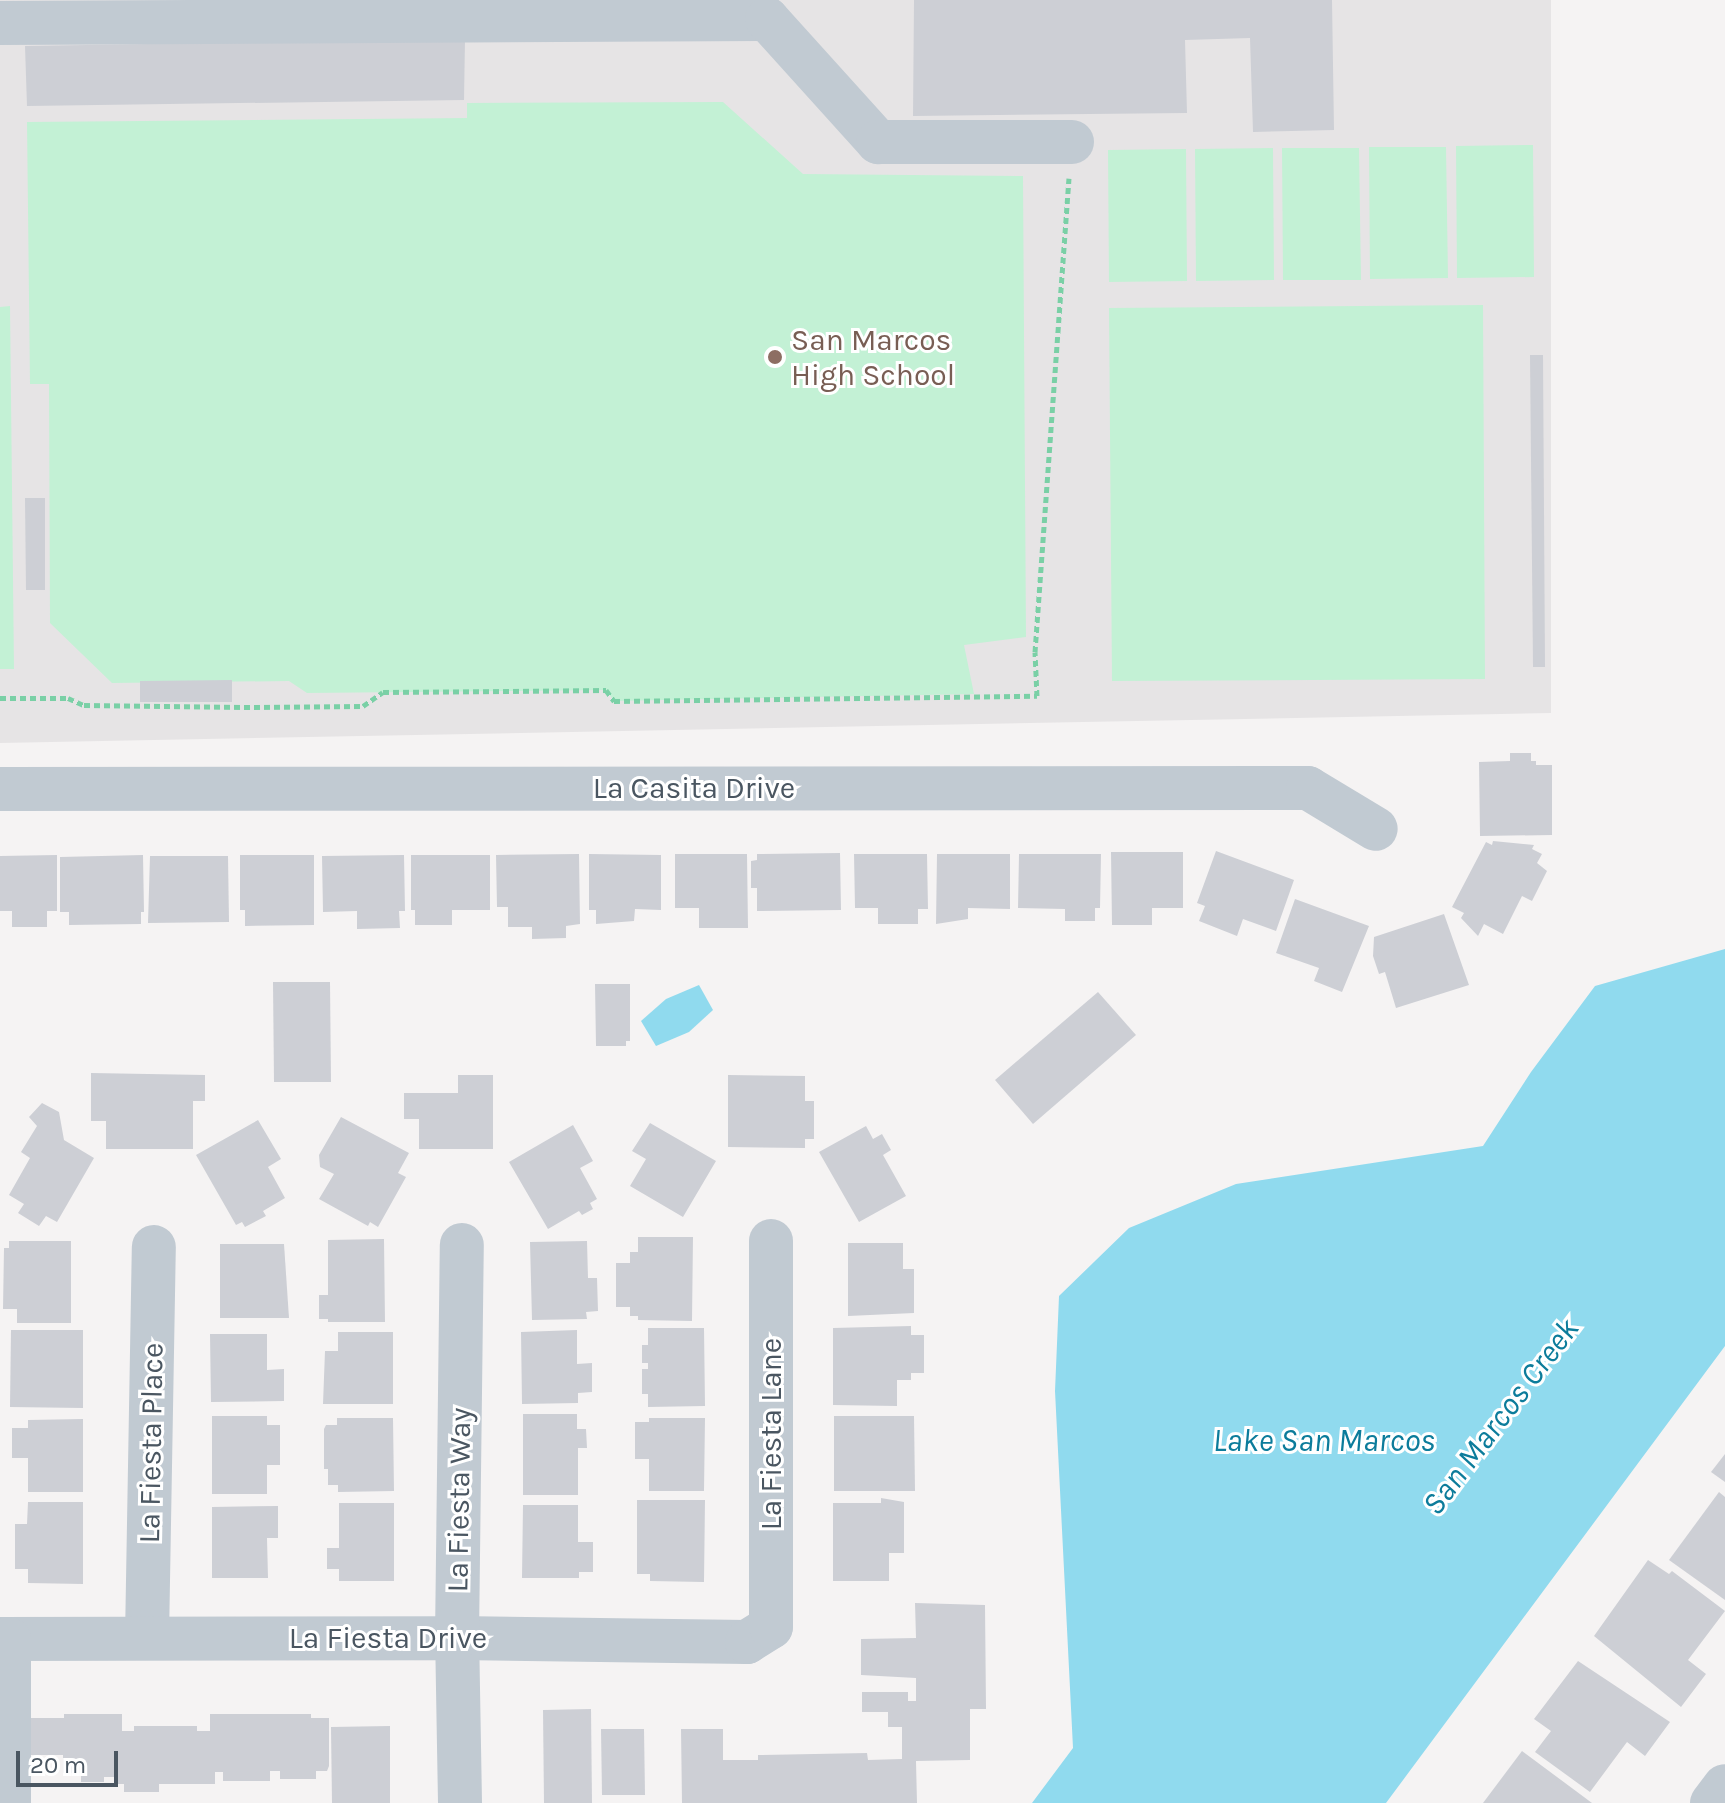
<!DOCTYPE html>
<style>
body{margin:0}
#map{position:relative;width:1725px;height:1803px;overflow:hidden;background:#f5f3f3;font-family:Karla,sans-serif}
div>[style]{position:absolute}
.education>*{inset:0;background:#e6e4e5}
.green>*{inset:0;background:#c3f1d5}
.water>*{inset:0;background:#90daee}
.building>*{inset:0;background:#cdcfd5}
.path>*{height:5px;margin-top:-2.5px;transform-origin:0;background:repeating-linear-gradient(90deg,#7ad0a6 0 6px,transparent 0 10px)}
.minor>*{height:44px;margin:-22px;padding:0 22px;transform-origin:22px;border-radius:22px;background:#c1cad2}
.dots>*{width:22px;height:22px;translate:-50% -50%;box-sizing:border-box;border:4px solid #fff;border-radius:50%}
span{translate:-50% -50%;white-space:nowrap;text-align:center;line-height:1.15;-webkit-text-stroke:6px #fff;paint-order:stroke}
.education-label{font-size:30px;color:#785e54}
.left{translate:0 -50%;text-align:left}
.street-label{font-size:30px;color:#4a5661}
.water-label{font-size:32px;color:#0c7c9b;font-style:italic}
.scale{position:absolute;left:16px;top:1751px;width:102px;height:36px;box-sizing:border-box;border:4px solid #4a5661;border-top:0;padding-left:10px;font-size:24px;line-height:28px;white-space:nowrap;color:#4a5661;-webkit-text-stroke:6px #fff;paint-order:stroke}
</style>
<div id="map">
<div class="education">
<i style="clip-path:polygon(0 0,1551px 0,1551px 713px,0 743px)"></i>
</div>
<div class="green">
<i style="clip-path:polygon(723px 102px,803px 174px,1023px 176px,1026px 637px,964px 645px,974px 694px,614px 701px,606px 690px,307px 693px,289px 681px,112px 683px,50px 623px,49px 384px,30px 384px,27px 122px,467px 118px,467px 103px)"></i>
<i style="clip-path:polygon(1533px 145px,1534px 277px,1457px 278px,1456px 146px)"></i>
<i style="clip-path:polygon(1369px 147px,1446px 147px,1448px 278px,1370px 279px)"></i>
<i style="clip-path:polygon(1273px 148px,1274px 280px,1196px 281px,1195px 149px)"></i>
<i style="clip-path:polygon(1282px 148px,1359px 148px,1361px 280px,1283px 280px)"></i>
<i style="clip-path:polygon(1186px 149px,1187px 281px,1109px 282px,1108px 150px)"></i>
<i style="clip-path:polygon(1483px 305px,1485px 679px,1112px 681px,1109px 308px)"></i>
<i style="clip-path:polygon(10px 306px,14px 669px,0 669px,0 307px)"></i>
</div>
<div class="water">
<i style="clip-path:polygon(1725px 949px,1725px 1346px,1386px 1803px,1032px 1803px,1073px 1748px,1055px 1391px,1059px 1296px,1129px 1228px,1236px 1184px,1483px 1146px,1531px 1072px,1595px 986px)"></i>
<i style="clip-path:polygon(699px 985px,713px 1010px,689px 1032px,656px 1046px,641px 1021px,666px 999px)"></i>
</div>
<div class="building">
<i style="clip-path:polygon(914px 0,1332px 0,1334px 130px,1253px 132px,1250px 38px,1185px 40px,1187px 113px,913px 116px)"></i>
<i style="clip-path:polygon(465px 39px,464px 100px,27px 106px,25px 46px)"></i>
<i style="clip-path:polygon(1530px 355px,1543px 355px,1545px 667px,1533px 667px)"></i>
<i style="clip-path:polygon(25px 498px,45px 498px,45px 590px,26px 590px)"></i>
<i style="clip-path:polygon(232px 680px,232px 702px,140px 702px,140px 681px)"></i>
<i style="clip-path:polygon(1510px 753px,1531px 753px,1531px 761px,1536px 761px,1536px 765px,1552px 765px,1552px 835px,1480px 836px,1479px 762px,1510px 761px)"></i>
<i style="clip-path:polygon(1493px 841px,1534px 845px,1532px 849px,1542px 854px,1537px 863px,1547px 871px,1532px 901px,1522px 896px,1503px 934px,1484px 924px,1478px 936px,1461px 918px,1464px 913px,1452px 907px,1486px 842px,1492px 845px)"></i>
<i style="clip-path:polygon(1216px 851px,1294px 880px,1276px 931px,1243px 919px,1237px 936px,1199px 921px,1205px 906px,1197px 903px)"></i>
<i style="clip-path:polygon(1111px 852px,1183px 852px,1183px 908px,1152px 908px,1152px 925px,1112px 925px)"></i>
<i style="clip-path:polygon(840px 853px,841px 910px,757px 911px,757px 888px,751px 888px,751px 861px,757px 860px,757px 854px)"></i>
<i style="clip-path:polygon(579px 854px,580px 924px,566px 926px,566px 938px,532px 939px,532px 927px,508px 927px,508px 907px,497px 907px,496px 855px)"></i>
<i style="clip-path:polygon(589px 854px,661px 855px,661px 910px,635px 909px,634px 921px,596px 924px,596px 910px,589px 910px)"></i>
<i style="clip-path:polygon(675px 854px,747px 854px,748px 928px,699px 928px,699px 908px,675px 908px)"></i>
<i style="clip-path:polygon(854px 854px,927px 854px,928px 909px,918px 909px,918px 924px,878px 924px,878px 908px,855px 908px)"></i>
<i style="clip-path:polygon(937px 854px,1010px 854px,1010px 909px,968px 908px,968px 919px,936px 924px)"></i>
<i style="clip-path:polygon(1019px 854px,1101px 854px,1100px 908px,1095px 908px,1095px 921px,1065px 921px,1065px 909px,1018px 908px)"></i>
<i style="clip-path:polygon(57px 855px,57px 911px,47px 911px,47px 927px,12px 927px,12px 911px,0 911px,0 856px)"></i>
<i style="clip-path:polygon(143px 855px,144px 912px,141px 912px,141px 924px,69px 925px,69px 912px,60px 912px,60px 857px)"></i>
<i style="clip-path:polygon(240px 855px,314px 855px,314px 925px,245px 926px,245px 910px,240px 910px)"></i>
<i style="clip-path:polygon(404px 855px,405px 911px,399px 911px,400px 928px,357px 929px,357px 911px,323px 912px,322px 856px)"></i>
<i style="clip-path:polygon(411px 855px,490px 855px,490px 910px,452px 910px,452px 925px,415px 925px,415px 910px,411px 910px)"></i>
<i style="clip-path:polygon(150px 856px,228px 856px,229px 922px,148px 923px)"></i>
<i style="clip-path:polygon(1295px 899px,1369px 926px,1342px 992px,1314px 981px,1319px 968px,1276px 953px)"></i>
<i style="clip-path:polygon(1444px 914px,1469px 985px,1396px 1008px,1385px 972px,1379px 974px,1373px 956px,1374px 937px)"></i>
<i style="clip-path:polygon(273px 982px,330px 982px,331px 1082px,274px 1082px)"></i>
<i style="clip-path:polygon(595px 984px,630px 984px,630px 1041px,626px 1041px,626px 1046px,596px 1046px)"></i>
<i style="clip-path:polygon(1098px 992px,1136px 1035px,1033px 1124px,995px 1080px)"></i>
<i style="clip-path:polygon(91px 1073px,205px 1075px,205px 1101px,193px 1101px,193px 1149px,106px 1149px,106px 1121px,91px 1121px)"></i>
<i style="clip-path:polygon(458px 1075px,493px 1075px,493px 1149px,419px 1149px,419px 1119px,404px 1119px,404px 1093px,458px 1093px)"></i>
<i style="clip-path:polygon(728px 1075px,805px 1076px,805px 1101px,814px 1101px,814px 1139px,805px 1139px,805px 1148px,728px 1147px)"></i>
<i style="clip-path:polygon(42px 1103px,59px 1112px,64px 1140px,94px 1158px,57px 1222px,46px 1216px,39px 1226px,18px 1213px,24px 1204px,9px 1195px,30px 1158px,21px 1152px,37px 1126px,29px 1117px)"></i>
<i style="clip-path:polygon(341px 1117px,409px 1153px,398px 1173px,406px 1177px,378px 1227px,370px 1222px,368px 1226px,319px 1199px,334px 1174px,320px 1167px,319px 1155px)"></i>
<i style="clip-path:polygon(258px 1120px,281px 1159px,268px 1167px,285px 1198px,263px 1211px,266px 1216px,245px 1227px,242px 1222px,236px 1225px,196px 1155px)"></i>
<i style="clip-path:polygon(650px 1123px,716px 1161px,683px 1217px,630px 1186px,646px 1159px,632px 1151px)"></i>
<i style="clip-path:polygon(573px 1125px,593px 1161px,580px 1168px,597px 1199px,590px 1203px,593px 1209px,582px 1215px,579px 1211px,548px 1229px,509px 1162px)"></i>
<i style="clip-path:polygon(866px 1126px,873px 1139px,882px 1134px,891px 1150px,883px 1155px,906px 1196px,859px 1222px,819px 1152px)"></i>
<i style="clip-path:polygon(638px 1237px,693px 1237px,692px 1321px,638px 1320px,638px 1316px,630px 1316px,630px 1307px,616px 1307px,616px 1263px,630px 1263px,630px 1252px,638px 1252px)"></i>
<i style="clip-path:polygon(384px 1239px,385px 1322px,328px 1322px,328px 1319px,319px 1319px,319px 1295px,328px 1295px,328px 1240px)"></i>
<i style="clip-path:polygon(9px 1241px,71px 1241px,71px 1323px,17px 1323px,17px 1309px,3px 1309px,4px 1248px,9px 1248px)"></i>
<i style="clip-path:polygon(587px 1241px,588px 1278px,597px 1278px,598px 1311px,586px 1312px,587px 1319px,532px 1320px,530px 1242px)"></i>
<i style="clip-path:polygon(848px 1243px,903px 1243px,903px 1269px,914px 1269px,914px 1313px,848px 1316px)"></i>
<i style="clip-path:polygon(220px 1244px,284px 1244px,289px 1318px,220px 1318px)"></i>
<i style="clip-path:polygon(911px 1326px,911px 1335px,924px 1335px,924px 1373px,911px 1373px,911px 1380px,897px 1380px,897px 1406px,833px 1405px,833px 1328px)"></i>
<i style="clip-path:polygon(648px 1328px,704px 1328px,705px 1406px,648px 1407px,648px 1394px,642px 1394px,642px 1369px,648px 1369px,648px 1363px,642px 1363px,642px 1345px,648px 1345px)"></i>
<i style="clip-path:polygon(11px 1330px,83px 1330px,83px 1408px,10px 1407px)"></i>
<i style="clip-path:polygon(577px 1330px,577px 1364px,592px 1363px,592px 1392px,578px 1393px,578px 1403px,522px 1404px,521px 1332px)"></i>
<i style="clip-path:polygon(338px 1332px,393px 1332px,393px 1404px,323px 1404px,325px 1351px,338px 1351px)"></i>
<i style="clip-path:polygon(210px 1334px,267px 1334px,267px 1370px,284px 1369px,284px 1401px,211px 1402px)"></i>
<i style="clip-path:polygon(523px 1414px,577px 1414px,577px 1429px,586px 1429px,587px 1448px,578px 1448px,578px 1495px,523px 1495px)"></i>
<i style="clip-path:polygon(212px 1416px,267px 1416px,267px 1425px,280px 1425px,280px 1465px,267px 1465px,267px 1494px,212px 1494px)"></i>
<i style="clip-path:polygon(834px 1416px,914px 1416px,915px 1491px,834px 1491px)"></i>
<i style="clip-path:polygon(337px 1418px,393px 1418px,394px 1491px,338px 1492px,338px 1485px,328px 1485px,328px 1469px,324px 1469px,324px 1429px,326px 1425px,337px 1425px)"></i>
<i style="clip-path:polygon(649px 1418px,705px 1418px,704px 1491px,649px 1491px,649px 1459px,635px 1459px,635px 1422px,649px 1422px)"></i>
<i style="clip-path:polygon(83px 1419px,83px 1492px,28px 1492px,28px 1458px,12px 1458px,12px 1428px,28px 1428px,28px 1420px)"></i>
<i style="clip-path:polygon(1725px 1454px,1725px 1482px,1711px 1472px)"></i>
<i style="clip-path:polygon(1719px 1492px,1725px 1497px,1725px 1600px,1669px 1560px)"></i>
<i style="clip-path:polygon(881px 1498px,904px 1502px,904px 1553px,889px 1553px,889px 1581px,833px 1581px,833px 1503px,881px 1503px)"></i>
<i style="clip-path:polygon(637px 1500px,705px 1500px,704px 1582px,650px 1581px,650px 1574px,637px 1574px)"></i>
<i style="clip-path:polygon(28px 1502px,83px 1502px,83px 1584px,28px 1583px,28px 1569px,15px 1569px,15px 1524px,27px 1524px)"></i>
<i style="clip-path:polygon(339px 1503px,394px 1503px,394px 1581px,339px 1581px,339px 1569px,327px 1569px,327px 1548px,339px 1548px)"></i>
<i style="clip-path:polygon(523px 1505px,578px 1505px,578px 1542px,593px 1542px,593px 1572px,579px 1572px,579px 1578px,522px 1578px)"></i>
<i style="clip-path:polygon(278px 1506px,278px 1538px,267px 1538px,268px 1578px,212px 1578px,212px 1507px)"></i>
<i style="clip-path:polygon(1648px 1560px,1669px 1574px,1672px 1571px,1725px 1611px,1688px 1660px,1706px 1674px,1681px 1707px,1594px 1636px)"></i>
<i style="clip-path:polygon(915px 1603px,985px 1605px,986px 1709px,970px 1709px,970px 1760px,916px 1761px,917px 1803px,682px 1803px,681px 1729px,723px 1729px,723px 1760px,758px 1760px,758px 1755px,867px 1753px,868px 1760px,902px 1759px,902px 1727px,888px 1727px,888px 1712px,862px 1712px,862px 1692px,908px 1692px,908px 1701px,916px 1701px,916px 1678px,861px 1675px,861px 1639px,916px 1638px)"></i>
<i style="clip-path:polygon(1578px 1661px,1670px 1722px,1645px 1756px,1627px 1742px,1590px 1792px,1535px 1752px,1551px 1731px,1534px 1719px)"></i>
<i style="clip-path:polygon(591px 1709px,592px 1803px,544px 1803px,543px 1710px)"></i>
<i style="clip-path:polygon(64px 1714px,122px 1714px,122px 1731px,134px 1731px,134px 1726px,197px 1726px,197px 1731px,210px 1731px,210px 1714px,311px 1714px,311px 1718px,329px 1718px,329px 1766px,327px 1771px,316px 1771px,316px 1779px,280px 1779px,280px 1771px,270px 1771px,270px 1781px,223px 1781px,223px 1772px,215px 1772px,215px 1784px,159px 1784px,159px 1792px,124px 1792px,124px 1784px,117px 1784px,117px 1777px,104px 1777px,104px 1782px,81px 1782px,81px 1773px,63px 1773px,63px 1755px,30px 1755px,30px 1718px,64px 1718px)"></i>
<i style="clip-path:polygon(390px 1726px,390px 1803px,332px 1803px,331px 1727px)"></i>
<i style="clip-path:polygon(601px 1729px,644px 1729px,645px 1795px,602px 1795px)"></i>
<i style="clip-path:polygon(1522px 1751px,1592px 1803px,1483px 1803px)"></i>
</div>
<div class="path">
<i style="left:0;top:698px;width:68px"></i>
<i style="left:68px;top:698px;width:17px;rotate:24deg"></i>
<i style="left:84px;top:705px;width:160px;rotate:0.7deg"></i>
<i style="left:244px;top:707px;width:119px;rotate:-0.5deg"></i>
<i style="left:363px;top:706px;width:24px;rotate:-35deg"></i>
<i style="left:383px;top:692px;width:223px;rotate:-0.5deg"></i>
<i style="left:606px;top:690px;width:14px;rotate:54deg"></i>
<i style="left:614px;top:701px;width:423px;rotate:-0.7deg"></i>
<i style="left:1037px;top:696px;width:44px;rotate:-92.6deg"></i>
<i style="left:1035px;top:652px;width:475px;rotate:-85.9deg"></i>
</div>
<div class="minor">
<i style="left:0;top:23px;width:767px;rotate:-0.3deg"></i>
<i style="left:767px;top:19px;width:166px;rotate:47.9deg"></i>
<i style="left:878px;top:142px;width:194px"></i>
<i style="left:0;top:789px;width:1308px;rotate:-0.04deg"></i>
<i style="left:1308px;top:788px;width:79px;rotate:31.1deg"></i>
<i style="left:147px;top:1638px;width:391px;rotate:-89deg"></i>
<i style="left:0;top:1639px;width:457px;rotate:-0.1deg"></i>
<i style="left:457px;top:1638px;width:290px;rotate:0.8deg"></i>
<i style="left:747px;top:1642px;width:28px;rotate:-32deg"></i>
<i style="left:771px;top:1627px;width:386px;rotate:-90deg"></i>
<i style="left:9px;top:1639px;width:164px;rotate:90deg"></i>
<i style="left:460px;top:1803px;width:165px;rotate:-91deg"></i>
<i style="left:457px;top:1638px;width:393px;rotate:-89.3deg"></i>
<i style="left:1712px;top:1803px;width:21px;rotate:-53deg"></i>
</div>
<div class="dots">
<i style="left:775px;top:357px;background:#8d6e63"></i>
</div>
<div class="education-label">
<span class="left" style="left:791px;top:357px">San Marcos<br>High School</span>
</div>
<div class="street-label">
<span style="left:694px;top:788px">La Casita Drive</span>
<span style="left:771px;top:1434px;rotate:-90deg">La Fiesta Lane</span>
<span style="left:151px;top:1443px;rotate:-89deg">La Fiesta Place</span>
<span style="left:459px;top:1500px;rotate:-89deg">La Fiesta Way</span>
<span style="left:388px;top:1638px">La Fiesta Drive</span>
</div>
<div class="water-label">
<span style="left:1501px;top:1417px;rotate:-53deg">San Marcos Creek</span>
<span style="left:1324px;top:1441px">Lake San Marcos</span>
</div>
<div class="scale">20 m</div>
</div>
